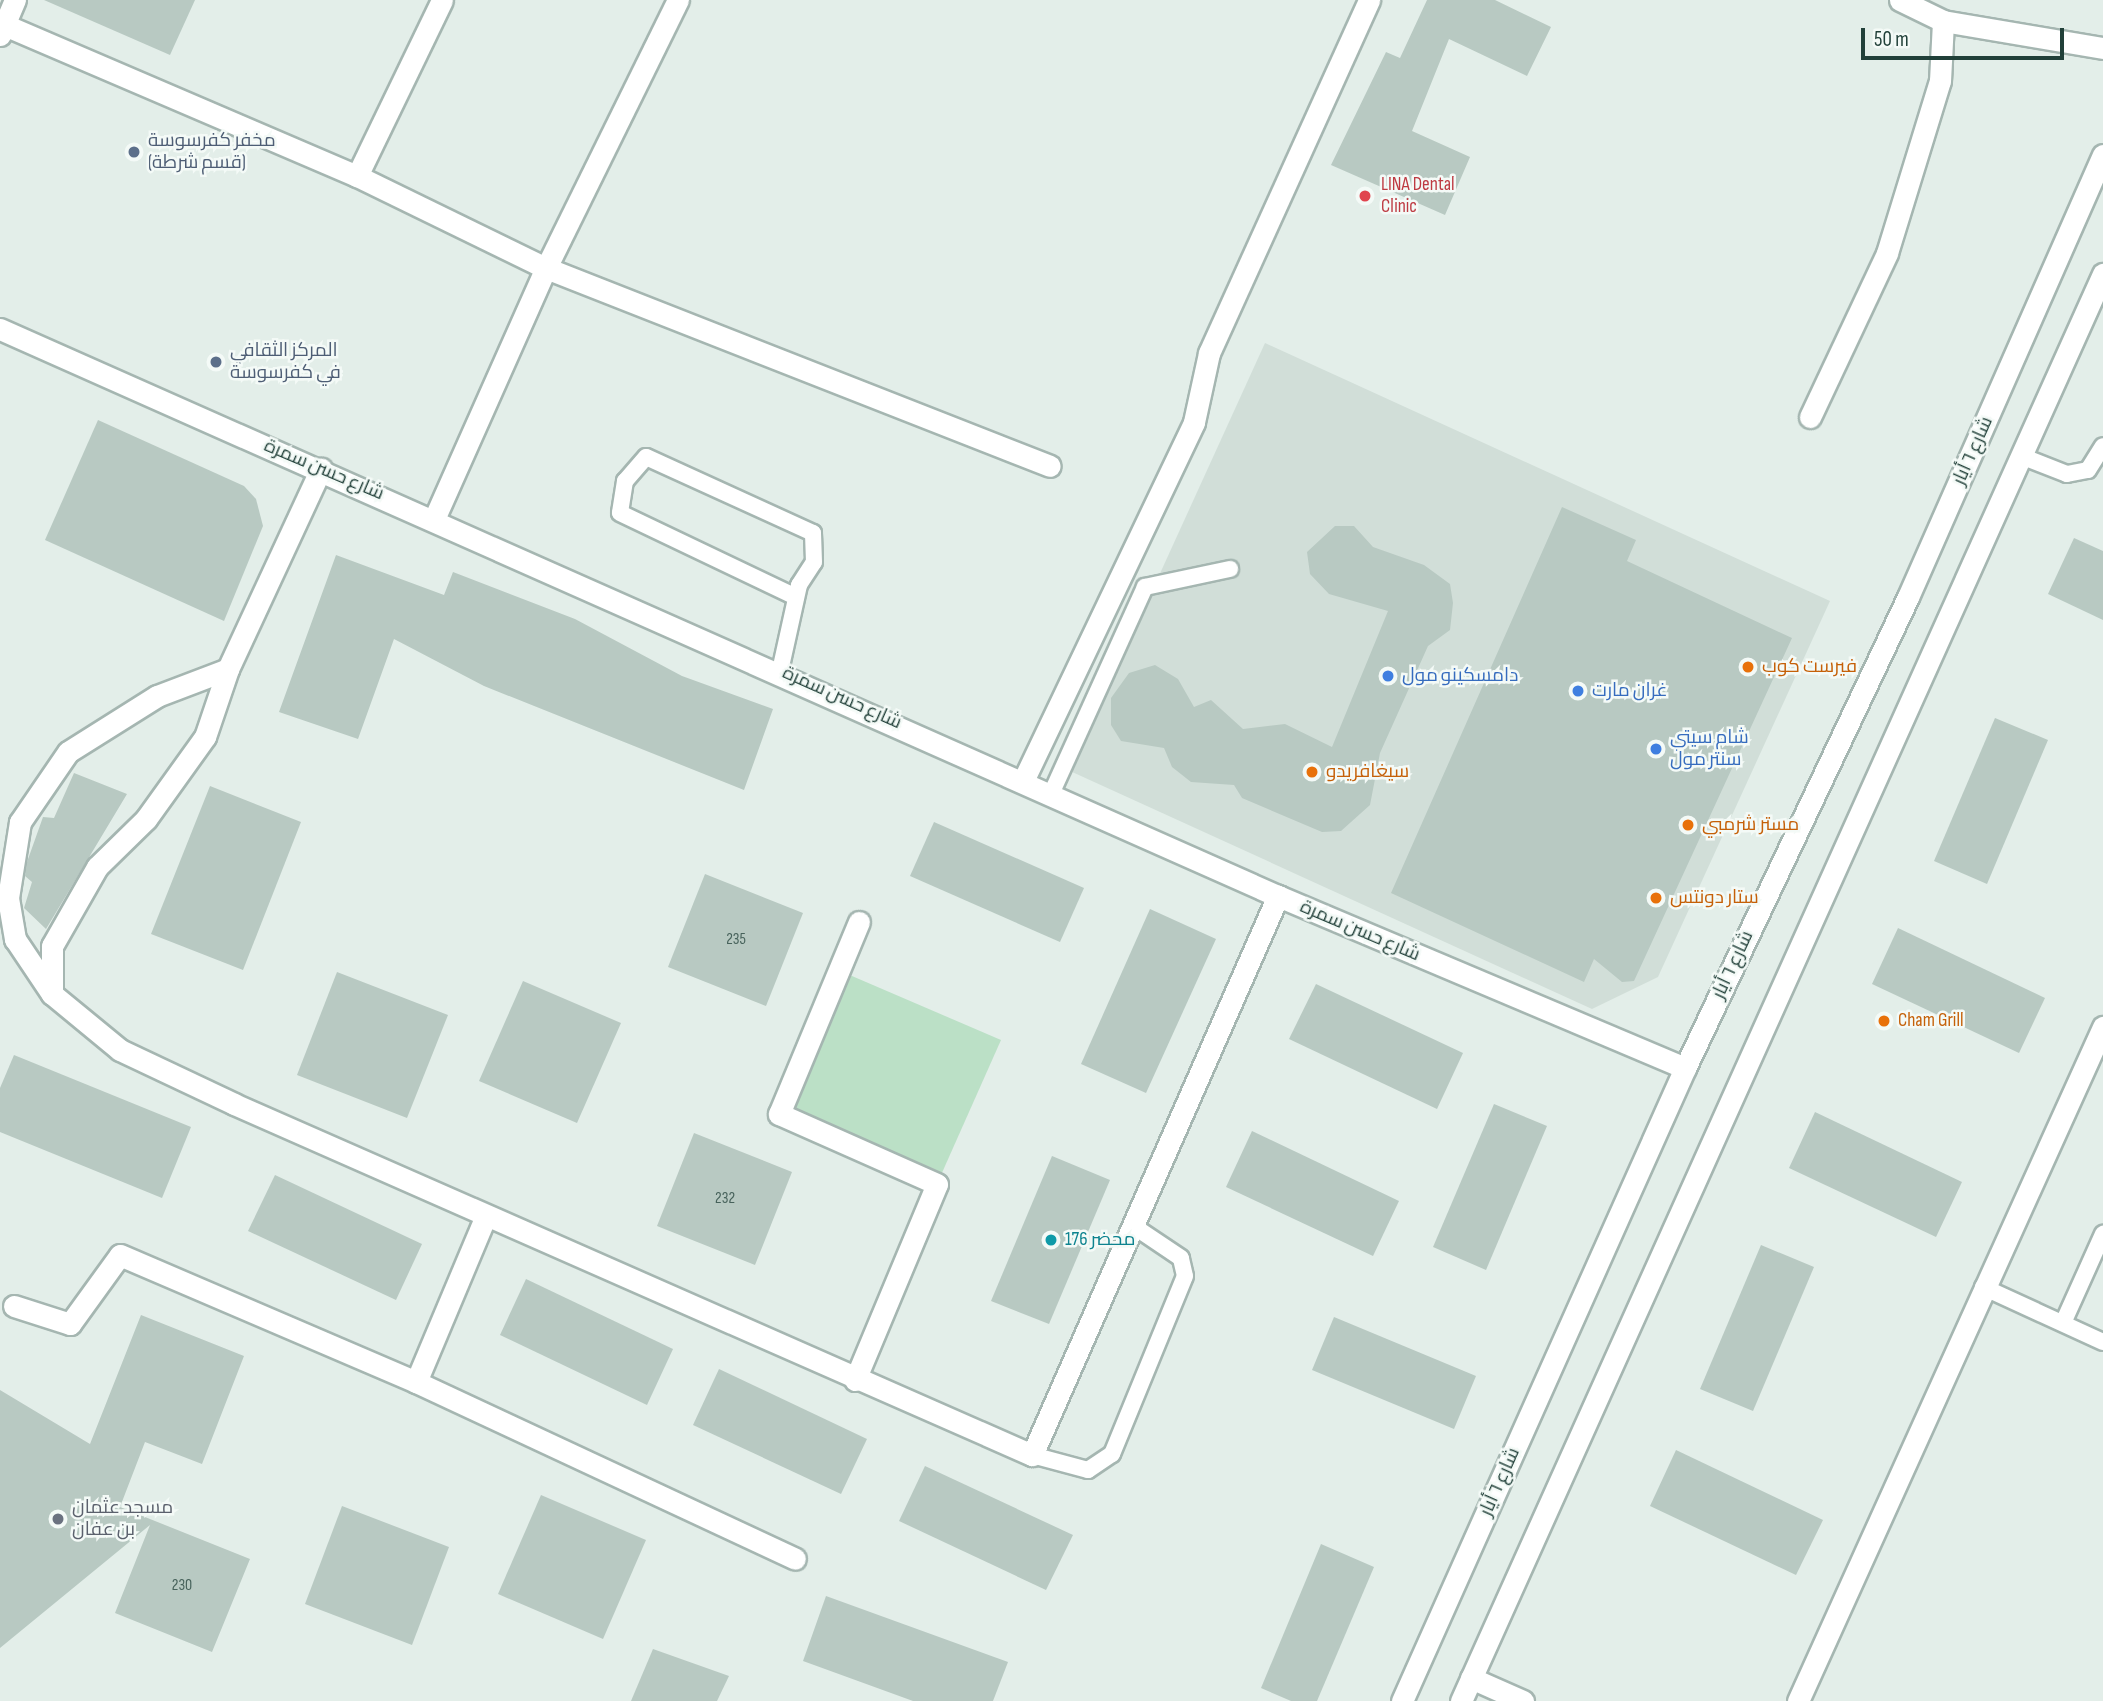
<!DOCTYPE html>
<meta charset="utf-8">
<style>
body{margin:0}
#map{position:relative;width:2103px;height:1701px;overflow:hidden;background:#e3eee9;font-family:"Sofia Sans Condensed",Cairo,sans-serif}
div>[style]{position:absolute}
.built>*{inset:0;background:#d1ded8}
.green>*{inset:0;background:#bbe0c6}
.building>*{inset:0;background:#b8c9c2}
.roads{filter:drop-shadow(2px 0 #a5b6b1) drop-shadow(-2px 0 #a5b6b1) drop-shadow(0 2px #a5b6b1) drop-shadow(0 -2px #a5b6b1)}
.service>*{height:16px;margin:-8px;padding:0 8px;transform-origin:8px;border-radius:8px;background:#fff}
.minor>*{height:21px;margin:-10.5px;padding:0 10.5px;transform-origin:10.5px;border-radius:10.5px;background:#fff}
.secondary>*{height:21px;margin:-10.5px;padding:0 10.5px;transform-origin:10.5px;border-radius:10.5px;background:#fff}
.dots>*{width:19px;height:19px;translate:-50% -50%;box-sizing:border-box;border:4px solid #f4faf7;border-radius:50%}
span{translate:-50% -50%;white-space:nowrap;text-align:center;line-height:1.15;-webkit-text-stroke:5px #f4faf7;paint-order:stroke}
.number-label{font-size:16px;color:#47625b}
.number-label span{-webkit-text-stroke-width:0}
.service-label{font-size:19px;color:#4e5e75}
.left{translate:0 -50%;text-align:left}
.health-label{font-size:19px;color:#be3a42}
.street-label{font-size:19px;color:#214039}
.food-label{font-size:19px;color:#c56008}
.shop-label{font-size:19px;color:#366cbe}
.culture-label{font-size:19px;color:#0d838f}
.worship-label{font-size:19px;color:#5b616d}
.scale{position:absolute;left:1861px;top:28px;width:203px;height:32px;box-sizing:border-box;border:4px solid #214039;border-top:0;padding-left:9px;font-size:21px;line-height:24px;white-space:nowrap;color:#214039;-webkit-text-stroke:5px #f4faf7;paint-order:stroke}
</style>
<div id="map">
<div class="built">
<i style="clip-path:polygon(1265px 343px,1830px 601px,1658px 977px,1592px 1009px,1070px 771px)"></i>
</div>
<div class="green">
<i style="clip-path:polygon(838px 970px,1001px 1040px,937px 1184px,779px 1114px)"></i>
</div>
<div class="building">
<i style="clip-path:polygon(44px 0,195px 0,170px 55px)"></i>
<i style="clip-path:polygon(1427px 0,1495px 0,1551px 27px,1527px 76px,1449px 39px,1412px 131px,1470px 157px,1445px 215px,1331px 165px,1386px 52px,1400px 58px)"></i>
<i style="clip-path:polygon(98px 420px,244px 486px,256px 499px,263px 526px,224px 621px,45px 540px)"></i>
<i style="clip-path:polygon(1562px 507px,1636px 540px,1627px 561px,1792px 638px,1634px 981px,1622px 982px,1594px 959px,1584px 982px,1391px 893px)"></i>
<i style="clip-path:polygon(1335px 526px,1354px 526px,1373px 547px,1424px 565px,1450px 584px,1453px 603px,1450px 630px,1428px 646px,1380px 753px,1370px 805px,1341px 831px,1322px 832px,1242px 798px,1234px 785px,1191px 782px,1172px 767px,1164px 748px,1121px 741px,1111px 725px,1111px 698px,1129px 673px,1155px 665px,1178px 679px,1194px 707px,1211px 700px,1243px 729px,1285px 724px,1332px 747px,1388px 611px,1329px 594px,1310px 574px,1307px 552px)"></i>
<i style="clip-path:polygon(2074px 538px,2103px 551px,2103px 620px,2048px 594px)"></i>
<i style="clip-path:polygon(336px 555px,444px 595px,453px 572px,575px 619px,682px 676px,773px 709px,744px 790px,484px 686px,394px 639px,358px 739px,279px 712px)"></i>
<i style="clip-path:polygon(1995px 718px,2048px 740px,1987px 884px,1934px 861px)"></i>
<i style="clip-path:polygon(74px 773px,127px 794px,46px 929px,24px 908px,32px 882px,25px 876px,27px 862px,43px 817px,54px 818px)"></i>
<i style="clip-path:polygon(210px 786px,301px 822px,243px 970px,151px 934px)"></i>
<i style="clip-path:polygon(934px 822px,1084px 888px,1060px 942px,910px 876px)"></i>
<i style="clip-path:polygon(705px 874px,803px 913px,766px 1006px,668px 967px)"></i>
<i style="clip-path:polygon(1150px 909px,1216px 939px,1146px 1093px,1081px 1064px)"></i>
<i style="clip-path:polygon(1898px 928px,2045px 998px,2019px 1053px,1872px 984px)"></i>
<i style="clip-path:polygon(337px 972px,448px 1015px,407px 1118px,297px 1075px)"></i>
<i style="clip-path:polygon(523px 981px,621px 1023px,577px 1123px,479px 1081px)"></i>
<i style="clip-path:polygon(1316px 984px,1463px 1053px,1437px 1109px,1289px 1039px)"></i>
<i style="clip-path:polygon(14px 1055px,191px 1127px,162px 1198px,0 1132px,0 1088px)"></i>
<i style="clip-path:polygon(1494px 1104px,1547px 1126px,1486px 1270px,1433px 1247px)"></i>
<i style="clip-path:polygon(1815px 1112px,1962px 1182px,1936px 1237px,1789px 1168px)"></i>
<i style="clip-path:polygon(1252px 1131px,1399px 1201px,1373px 1256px,1226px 1187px)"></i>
<i style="clip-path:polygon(694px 1133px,792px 1172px,755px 1265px,657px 1226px)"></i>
<i style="clip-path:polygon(1052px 1156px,1110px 1180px,1049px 1324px,991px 1301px)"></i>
<i style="clip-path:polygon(275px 1175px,422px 1244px,396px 1300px,248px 1231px)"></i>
<i style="clip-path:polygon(1761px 1245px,1814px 1267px,1753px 1411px,1700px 1389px)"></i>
<i style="clip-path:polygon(526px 1279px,673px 1349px,647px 1405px,500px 1335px)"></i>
<i style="clip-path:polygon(141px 1315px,244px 1356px,202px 1464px,145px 1442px,120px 1507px,250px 1559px,212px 1652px,115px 1613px,150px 1525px,0 1648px,0 1390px,90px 1444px)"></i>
<i style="clip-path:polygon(1334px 1317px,1476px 1376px,1454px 1429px,1312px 1370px)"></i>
<i style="clip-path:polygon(719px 1369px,867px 1439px,841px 1494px,693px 1425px)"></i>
<i style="clip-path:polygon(1676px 1450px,1823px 1520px,1796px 1575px,1650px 1506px)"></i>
<i style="clip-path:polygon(925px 1466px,1073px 1535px,1046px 1590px,899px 1521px)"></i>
<i style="clip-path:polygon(541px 1495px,646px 1540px,603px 1639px,498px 1594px)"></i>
<i style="clip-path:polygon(342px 1506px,449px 1547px,412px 1645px,305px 1604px)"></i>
<i style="clip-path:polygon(1321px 1544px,1374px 1567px,1317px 1701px,1291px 1701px,1261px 1688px)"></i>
<i style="clip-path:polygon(826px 1596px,1008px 1662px,993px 1701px,913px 1701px,803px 1661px)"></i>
<i style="clip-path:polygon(653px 1649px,729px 1676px,717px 1701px,631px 1701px)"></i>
</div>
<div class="roads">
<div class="service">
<i style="left:2021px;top:456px;width:49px;rotate:21.4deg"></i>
<i style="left:2067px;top:474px;width:21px;rotate:-11deg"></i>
<i style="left:2088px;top:470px;width:28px;rotate:-58deg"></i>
<i style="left:780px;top:671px;width:88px;rotate:-77.5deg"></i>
<i style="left:799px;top:585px;width:27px;rotate:-57deg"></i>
<i style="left:814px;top:562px;width:29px;rotate:-92deg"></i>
<i style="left:813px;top:533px;width:183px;rotate:-155.5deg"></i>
<i style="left:646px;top:457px;width:32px;rotate:131deg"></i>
<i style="left:625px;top:481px;width:32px;rotate:99deg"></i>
<i style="left:620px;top:513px;width:195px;rotate:25.5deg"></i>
<i style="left:1052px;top:792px;width:225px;rotate:-65.6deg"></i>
<i style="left:1145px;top:587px;width:87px;rotate:-12deg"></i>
<i style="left:1983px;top:1287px;width:132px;rotate:24.6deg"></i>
<i style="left:2063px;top:1323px;width:98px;rotate:-65.8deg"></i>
<i style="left:1032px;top:1455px;width:58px;rotate:15deg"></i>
<i style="left:1088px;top:1470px;width:29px;rotate:-34deg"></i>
<i style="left:1112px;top:1454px;width:192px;rotate:-67.7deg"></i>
<i style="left:1185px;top:1276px;width:18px;rotate:-103deg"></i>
<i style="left:1181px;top:1258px;width:59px;rotate:-146deg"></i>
</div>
<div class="minor">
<i style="left:1900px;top:0;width:48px;rotate:26deg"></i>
<i style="left:1943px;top:21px;width:162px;rotate:9.6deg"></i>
<i style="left:0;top:23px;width:388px;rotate:23.2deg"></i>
<i style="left:357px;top:176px;width:210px;rotate:26deg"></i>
<i style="left:546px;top:268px;width:541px;rotate:21.45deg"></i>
<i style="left:0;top:35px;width:38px;rotate:-67deg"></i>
<i style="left:357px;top:176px;width:195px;rotate:-64.2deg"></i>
<i style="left:0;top:329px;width:1398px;rotate:23.93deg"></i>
<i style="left:1278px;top:896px;width:442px;rotate:22.9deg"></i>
<i style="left:1810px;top:417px;width:181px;rotate:-64.8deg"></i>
<i style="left:1887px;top:253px;width:180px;rotate:-72.9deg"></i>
<i style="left:1940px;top:81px;width:60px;rotate:-87.1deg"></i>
<i style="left:435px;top:517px;width:273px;rotate:-66deg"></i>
<i style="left:546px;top:268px;width:299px;rotate:-63.8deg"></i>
<i style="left:228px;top:669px;width:76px;rotate:159.2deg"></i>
<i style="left:157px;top:696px;width:105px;rotate:147.8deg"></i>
<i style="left:68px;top:752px;width:85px;rotate:124.4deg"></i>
<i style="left:20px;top:822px;width:77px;rotate:99deg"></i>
<i style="left:8px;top:898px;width:42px;rotate:80.3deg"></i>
<i style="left:15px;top:939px;width:66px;rotate:56.1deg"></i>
<i style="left:52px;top:994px;width:88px;rotate:39.5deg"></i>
<i style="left:120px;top:1050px;width:126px;rotate:25.3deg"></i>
<i style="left:234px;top:1104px;width:872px;rotate:23.74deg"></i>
<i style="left:1032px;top:1455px;width:611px;rotate:-66.25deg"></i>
<i style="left:1024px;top:779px;width:395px;rotate:-64.5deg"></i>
<i style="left:1194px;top:422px;width:71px;rotate:-77.7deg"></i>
<i style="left:1209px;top:353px;width:388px;rotate:-65.6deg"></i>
<i style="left:52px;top:994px;width:48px;rotate:-90deg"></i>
<i style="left:52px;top:946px;width:91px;rotate:-60.3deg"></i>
<i style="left:97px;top:867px;width:69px;rotate:-44.4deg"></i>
<i style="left:146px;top:819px;width:101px;rotate:-54.3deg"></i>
<i style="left:205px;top:737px;width:72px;rotate:-71.3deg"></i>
<i style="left:228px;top:669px;width:221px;rotate:-65.1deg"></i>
<i style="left:14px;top:1306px;width:59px;rotate:17.8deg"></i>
<i style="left:70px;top:1324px;width:85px;rotate:-54.1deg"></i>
<i style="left:120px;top:1255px;width:322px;rotate:23.2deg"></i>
<i style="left:416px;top:1382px;width:418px;rotate:25deg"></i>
<i style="left:855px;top:1380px;width:212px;rotate:-67.3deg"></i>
<i style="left:937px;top:1184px;width:173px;rotate:-156.1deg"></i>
<i style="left:779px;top:1114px;width:208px;rotate:-67.4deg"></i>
<i style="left:416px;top:1382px;width:178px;rotate:-67.2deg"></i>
<i style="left:1471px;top:1678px;width:57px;rotate:23.9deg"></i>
<i style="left:1798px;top:1701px;width:740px;rotate:-65.65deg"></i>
</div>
<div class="secondary">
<i style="left:1402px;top:1701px;width:693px;rotate:-65.91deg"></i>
<i style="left:1685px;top:1068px;width:521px;rotate:-64.66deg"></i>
<i style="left:1908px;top:597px;width:483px;rotate:-66.2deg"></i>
<i style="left:1461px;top:1701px;width:1565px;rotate:-65.78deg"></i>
</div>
</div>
<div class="dots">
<i style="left:134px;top:152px;background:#5c6f8a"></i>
<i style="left:1365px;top:196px;background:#e0444e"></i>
<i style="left:216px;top:362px;background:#5c6f8a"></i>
<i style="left:1748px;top:667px;background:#e8710a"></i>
<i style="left:1388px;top:676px;background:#3f7fe0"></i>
<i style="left:1578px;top:691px;background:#3f7fe0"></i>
<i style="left:1656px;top:749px;background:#3f7fe0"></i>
<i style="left:1312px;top:772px;background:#e8710a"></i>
<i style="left:1688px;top:825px;background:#e8710a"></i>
<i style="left:1656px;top:898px;background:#e8710a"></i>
<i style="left:1884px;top:1021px;background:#e8710a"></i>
<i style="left:1051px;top:1240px;background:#0f9aa8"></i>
<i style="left:58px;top:1519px;background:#6b7280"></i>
</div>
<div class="number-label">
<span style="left:736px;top:940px">235</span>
<span style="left:725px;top:1199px">232</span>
<span style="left:182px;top:1586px">230</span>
</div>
<div class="service-label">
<span class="left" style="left:148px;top:152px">مخفر كفرسوسة<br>(قسم شرطة)</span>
<span class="left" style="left:230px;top:362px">المركز الثقافي<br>في كفرسوسة</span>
</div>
<div class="health-label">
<span class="left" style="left:1381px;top:196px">LINA Dental<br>Clinic</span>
</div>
<div class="street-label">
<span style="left:1973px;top:451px;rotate:-66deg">شارع ٦ أيار</span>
<span style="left:324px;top:470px;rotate:23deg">شارع حسن سمرة</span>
<span style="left:842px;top:698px;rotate:24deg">شارع حسن سمرة</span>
<span style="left:1360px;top:931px;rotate:23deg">شارع حسن سمرة</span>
<span style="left:1733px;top:965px;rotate:-65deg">شارع ٦ أيار</span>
<span style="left:1500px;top:1482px;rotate:-66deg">شارع ٦ أيار</span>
</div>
<div class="food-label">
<span class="left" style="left:1762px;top:667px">فيرست كوب</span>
<span class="left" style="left:1326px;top:772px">سيغافريدو</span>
<span class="left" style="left:1702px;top:825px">مستر شرمبي</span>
<span class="left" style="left:1670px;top:898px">ستار دونتس</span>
<span class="left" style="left:1898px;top:1021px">Cham Grill</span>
</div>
<div class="shop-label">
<span class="left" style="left:1402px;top:676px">دامسكينو مول</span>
<span class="left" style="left:1592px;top:691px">غران مارت</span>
<span class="left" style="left:1670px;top:749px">شام سيتي<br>سنتر مول</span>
</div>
<div class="culture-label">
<span class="left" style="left:1065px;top:1240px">محضر 176</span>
</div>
<div class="worship-label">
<span class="left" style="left:72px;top:1519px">مسجد عثمان<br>بن عفان</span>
</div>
<div class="scale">50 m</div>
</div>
